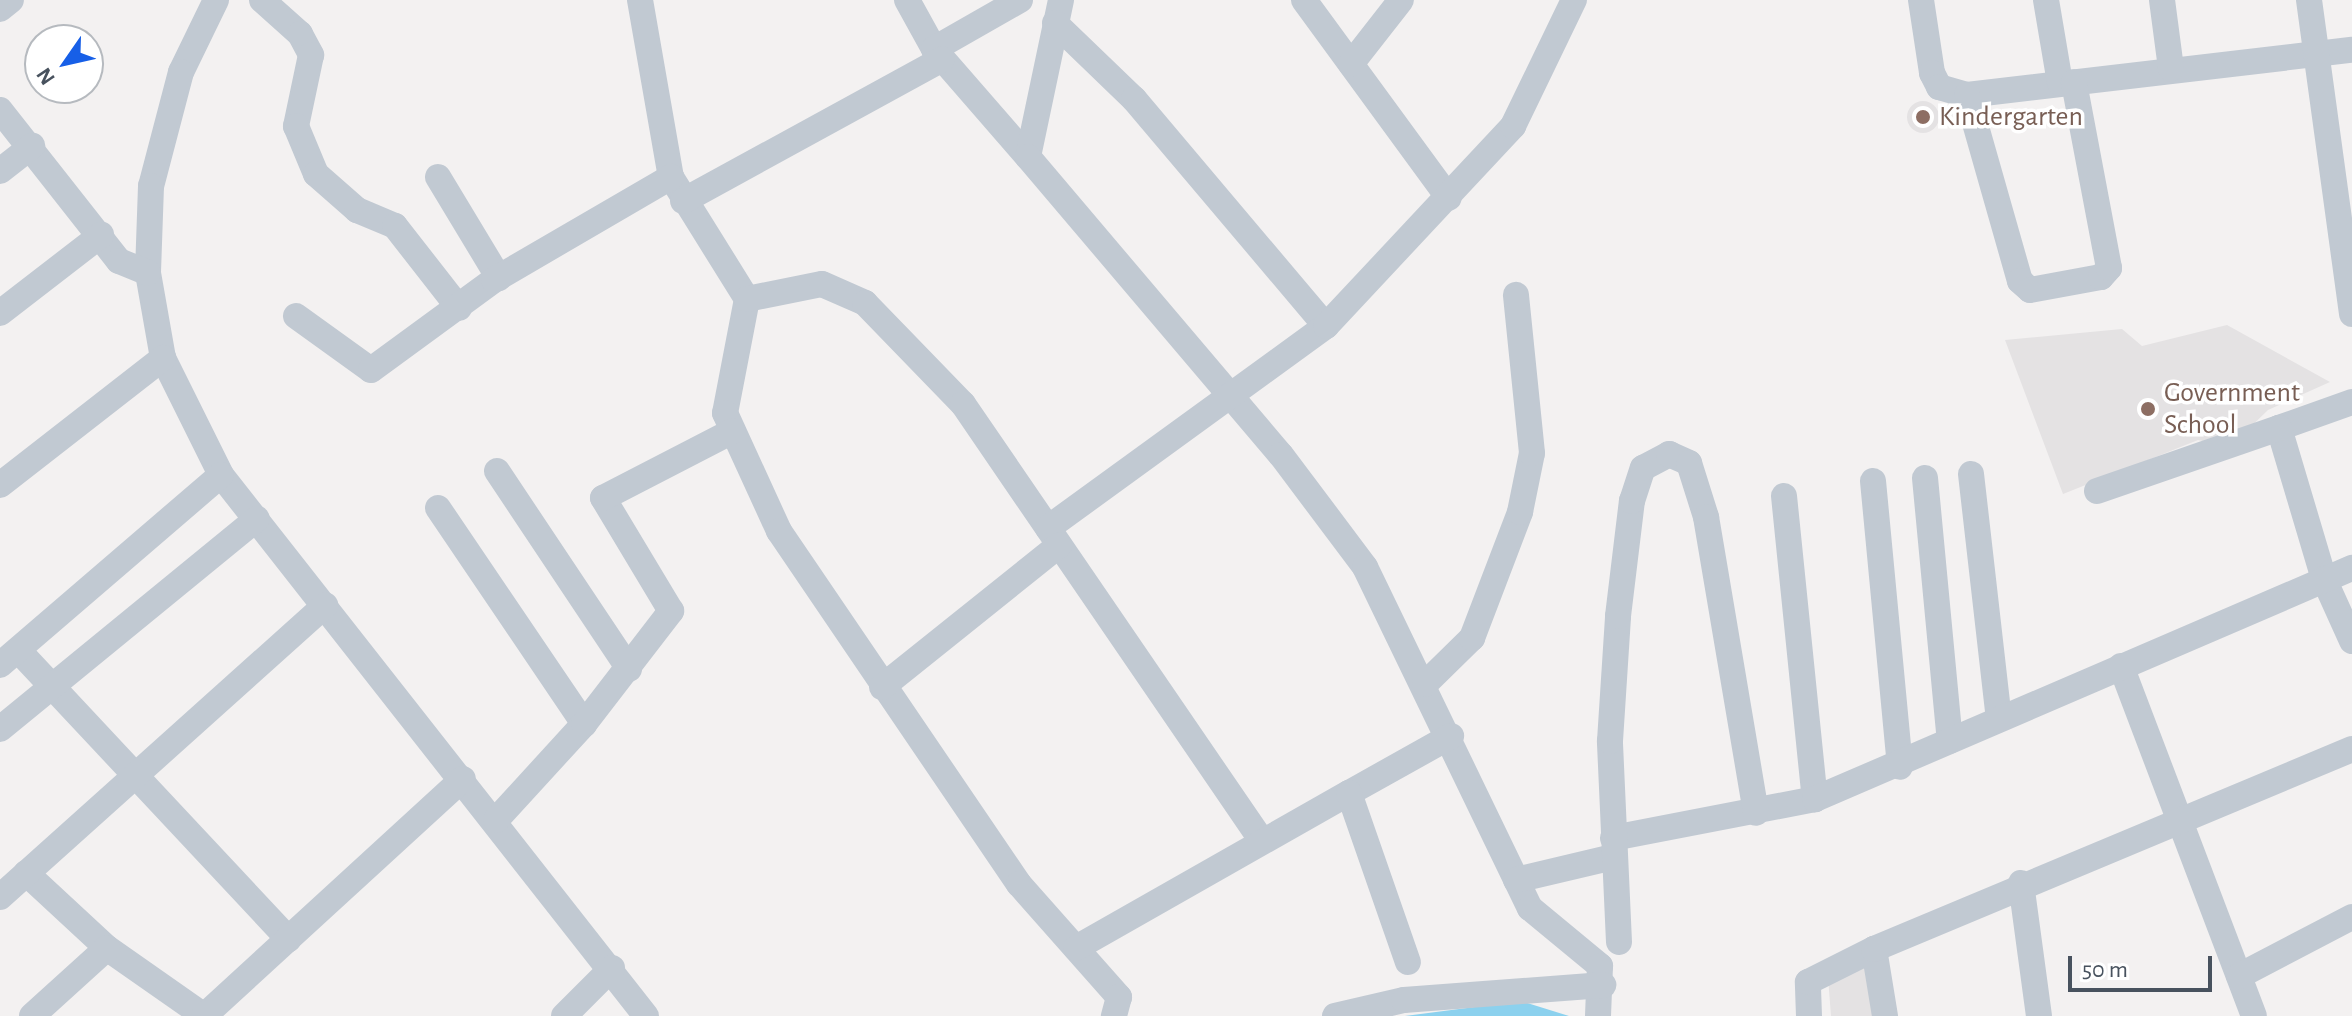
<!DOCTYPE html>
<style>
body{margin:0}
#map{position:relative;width:2352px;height:1016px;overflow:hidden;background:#f3f1f1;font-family:"Alegreya Sans",sans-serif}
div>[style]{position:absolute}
.education>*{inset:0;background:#e4e2e3}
.round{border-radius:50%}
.water>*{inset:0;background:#8cd1ee}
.minor>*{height:26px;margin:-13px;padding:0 13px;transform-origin:13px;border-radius:13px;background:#c1c9d2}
.dots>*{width:22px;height:22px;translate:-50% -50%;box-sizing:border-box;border:4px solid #fff;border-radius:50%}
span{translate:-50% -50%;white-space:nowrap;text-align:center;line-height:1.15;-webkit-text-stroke:7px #fff;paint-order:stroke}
.education-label{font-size:28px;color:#785e54}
.left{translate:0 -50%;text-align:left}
.north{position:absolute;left:24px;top:24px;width:80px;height:80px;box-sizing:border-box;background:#fff;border:2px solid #b6babf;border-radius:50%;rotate:236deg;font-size:22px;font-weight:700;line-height:32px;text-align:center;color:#48525e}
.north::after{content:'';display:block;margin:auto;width:28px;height:36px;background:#175fe7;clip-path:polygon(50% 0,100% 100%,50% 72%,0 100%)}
.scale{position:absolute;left:2068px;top:956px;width:144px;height:36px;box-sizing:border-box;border:4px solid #48525e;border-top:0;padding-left:10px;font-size:24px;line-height:28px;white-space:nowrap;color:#48525e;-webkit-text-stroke:6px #fff;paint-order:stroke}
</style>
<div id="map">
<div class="education">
<i class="round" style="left:1907px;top:101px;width:32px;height:32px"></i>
<i style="clip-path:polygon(2227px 325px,2330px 382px,2268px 410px,2230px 447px,2198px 440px,2063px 494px,2005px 340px,2122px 329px,2142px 346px)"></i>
<i style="clip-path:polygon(1871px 955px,1879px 1016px,1831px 1016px,1828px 977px)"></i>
</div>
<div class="water">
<i style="clip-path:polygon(1521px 1001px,1569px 1016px,1405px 1016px)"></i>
</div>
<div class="minor">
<i style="left:216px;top:0;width:80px;rotate:115.9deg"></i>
<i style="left:181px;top:72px;width:118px;rotate:104.7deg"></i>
<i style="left:151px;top:186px;width:87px;rotate:92deg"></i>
<i style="left:148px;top:273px;width:86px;rotate:80deg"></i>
<i style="left:163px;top:358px;width:131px;rotate:63.6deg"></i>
<i style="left:221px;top:475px;width:688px;rotate:51.85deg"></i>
<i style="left:262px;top:0;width:51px;rotate:41.8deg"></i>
<i style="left:300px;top:34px;width:24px;rotate:62deg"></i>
<i style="left:311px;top:55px;width:73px;rotate:101.9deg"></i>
<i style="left:296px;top:126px;width:52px;rotate:67.4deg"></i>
<i style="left:316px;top:174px;width:55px;rotate:41.3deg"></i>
<i style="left:357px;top:210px;width:41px;rotate:22.8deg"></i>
<i style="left:395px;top:226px;width:104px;rotate:52deg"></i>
<i style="left:640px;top:0;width:180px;rotate:80.1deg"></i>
<i style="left:671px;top:177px;width:144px;rotate:58.1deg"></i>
<i style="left:747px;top:299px;width:116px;rotate:100.9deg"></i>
<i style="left:725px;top:413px;width:130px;rotate:65.4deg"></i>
<i style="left:779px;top:531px;width:427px;rotate:55.8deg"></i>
<i style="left:1019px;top:884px;width:151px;rotate:48.5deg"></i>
<i style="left:1119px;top:997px;width:20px;rotate:105deg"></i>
<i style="left:907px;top:0;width:56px;rotate:61.1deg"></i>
<i style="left:934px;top:49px;width:143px;rotate:49deg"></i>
<i style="left:1061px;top:0;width:160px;rotate:101.9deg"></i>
<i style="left:1028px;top:157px;width:391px;rotate:49.7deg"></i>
<i style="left:1281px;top:455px;width:140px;rotate:53.1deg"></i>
<i style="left:1365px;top:567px;width:379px;rotate:64.2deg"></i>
<i style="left:1530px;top:908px;width:91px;rotate:39.6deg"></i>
<i style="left:1600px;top:966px;width:50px;rotate:92.3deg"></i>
<i style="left:1304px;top:0;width:245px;rotate:53.8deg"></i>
<i style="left:1921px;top:0;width:74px;rotate:81.4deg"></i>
<i style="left:1932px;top:73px;width:16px;rotate:63deg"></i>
<i style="left:1939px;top:87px;width:29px;rotate:16deg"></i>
<i style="left:1967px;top:95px;width:388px;rotate:-6.7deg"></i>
<i style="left:2046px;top:0;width:84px;rotate:80.4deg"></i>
<i style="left:2162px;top:0;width:69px;rotate:82.5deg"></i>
<i style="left:2309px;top:0;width:317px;rotate:82.2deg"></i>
<i style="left:0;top:9px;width:14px;rotate:-39deg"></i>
<i style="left:1055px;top:23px;width:110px;rotate:43.9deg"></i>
<i style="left:1134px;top:99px;width:297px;rotate:49.8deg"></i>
<i style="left:934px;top:49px;width:99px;rotate:-29.7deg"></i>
<i style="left:1351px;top:64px;width:81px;rotate:-52deg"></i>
<i style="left:1967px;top:95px;width:193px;rotate:74.1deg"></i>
<i style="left:2020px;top:281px;width:13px;rotate:42deg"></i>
<i style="left:2030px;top:290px;width:72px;rotate:-10.4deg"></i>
<i style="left:2101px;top:277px;width:12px;rotate:-48deg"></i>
<i style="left:2109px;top:268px;width:189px;rotate:-100.7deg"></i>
<i style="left:0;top:110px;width:192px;rotate:51.8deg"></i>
<i style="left:119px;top:261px;width:31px;rotate:22deg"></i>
<i style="left:0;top:171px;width:41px;rotate:-38deg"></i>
<i style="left:438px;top:177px;width:118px;rotate:58.9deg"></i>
<i style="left:683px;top:201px;width:295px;rotate:-28.7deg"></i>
<i style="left:747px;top:299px;width:76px;rotate:-11.3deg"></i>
<i style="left:822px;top:284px;width:47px;rotate:23.8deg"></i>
<i style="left:865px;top:303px;width:141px;rotate:45.9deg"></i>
<i style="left:963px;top:404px;width:529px;rotate:55.62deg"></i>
<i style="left:0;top:313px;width:128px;rotate:-37.7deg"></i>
<i style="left:296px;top:316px;width:92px;rotate:35.8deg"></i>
<i style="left:371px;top:370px;width:152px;rotate:-36.2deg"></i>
<i style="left:494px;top:280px;width:205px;rotate:-30.2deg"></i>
<i style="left:2352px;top:402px;width:77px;rotate:160.4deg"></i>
<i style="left:2279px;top:428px;width:158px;rotate:73.4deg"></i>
<i style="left:2324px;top:579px;width:68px;rotate:65.7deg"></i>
<i style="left:497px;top:471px;width:238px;rotate:56.3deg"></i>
<i style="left:1971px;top:474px;width:246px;rotate:83.5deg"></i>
<i style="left:1925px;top:478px;width:264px;rotate:84.6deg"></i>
<i style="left:1873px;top:481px;width:287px;rotate:84.6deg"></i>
<i style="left:0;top:485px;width:207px;rotate:-37.9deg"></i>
<i style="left:2097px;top:491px;width:193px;rotate:-19.1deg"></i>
<i style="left:1784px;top:496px;width:305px;rotate:84.2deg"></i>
<i style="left:438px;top:508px;width:261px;rotate:55.9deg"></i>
<i style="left:1048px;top:528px;width:344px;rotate:-36deg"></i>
<i style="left:1326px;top:326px;width:274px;rotate:-46.9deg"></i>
<i style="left:1513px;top:126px;width:140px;rotate:-64.2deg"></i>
<i style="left:18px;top:650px;width:396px;rotate:46.9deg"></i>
<i style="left:0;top:665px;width:291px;rotate:-40.7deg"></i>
<i style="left:2121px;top:666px;width:374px;rotate:69.2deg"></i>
<i style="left:1425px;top:684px;width:66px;rotate:-44.4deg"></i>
<i style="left:1472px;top:638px;width:135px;rotate:-69.1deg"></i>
<i style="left:1520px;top:512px;width:60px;rotate:-78.5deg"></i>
<i style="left:1532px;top:453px;width:159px;rotate:-95.8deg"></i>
<i style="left:882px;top:687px;width:227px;rotate:-38.7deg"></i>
<i style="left:0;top:729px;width:332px;rotate:-39.3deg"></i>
<i style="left:1349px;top:793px;width:117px;rotate:-29.2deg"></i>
<i style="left:496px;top:820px;width:130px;rotate:-47.5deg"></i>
<i style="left:584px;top:724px;width:143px;rotate:-52.4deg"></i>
<i style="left:671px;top:611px;width:132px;rotate:-121deg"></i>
<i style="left:603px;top:498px;width:146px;rotate:-27.3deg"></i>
<i style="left:1613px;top:838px;width:206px;rotate:-10.9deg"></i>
<i style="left:1815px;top:799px;width:585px;rotate:-23.28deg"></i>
<i style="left:26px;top:873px;width:110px;rotate:42.8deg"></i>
<i style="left:107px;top:948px;width:118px;rotate:35deg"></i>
<i style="left:204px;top:1016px;width:351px;rotate:-42.5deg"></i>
<i style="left:1516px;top:880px;width:100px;rotate:-13.3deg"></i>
<i style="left:2021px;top:883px;width:134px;rotate:82.3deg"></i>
<i style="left:0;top:897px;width:437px;rotate:-41.9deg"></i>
<i style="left:1619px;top:942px;width:201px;rotate:-92.6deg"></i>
<i style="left:1610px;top:741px;width:125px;rotate:-86.3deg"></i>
<i style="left:1618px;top:616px;width:116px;rotate:-83.1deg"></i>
<i style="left:1632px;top:501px;width:35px;rotate:-72deg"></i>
<i style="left:1643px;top:468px;width:30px;rotate:-28deg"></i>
<i style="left:1669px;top:454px;width:22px;rotate:24deg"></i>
<i style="left:1689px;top:463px;width:57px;rotate:72.5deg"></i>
<i style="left:1706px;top:517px;width:300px;rotate:80.4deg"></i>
<i style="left:1076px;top:948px;width:314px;rotate:-29.6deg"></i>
<i style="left:1349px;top:793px;width:179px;rotate:70.8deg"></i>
<i style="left:2239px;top:976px;width:127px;rotate:-27.6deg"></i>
<i style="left:32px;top:1016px;width:101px;rotate:-42.2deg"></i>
<i style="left:564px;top:1016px;width:68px;rotate:-45deg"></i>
<i style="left:1335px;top:1016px;width:71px;rotate:-13.1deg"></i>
<i style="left:1404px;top:1000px;width:200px;rotate:-4.3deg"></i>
<i style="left:1809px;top:1016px;width:34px;rotate:-92deg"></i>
<i style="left:1808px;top:982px;width:74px;rotate:-26.6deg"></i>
<i style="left:1885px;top:1016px;width:68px;rotate:-99.3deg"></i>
<i style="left:1874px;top:949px;width:518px;rotate:-22.7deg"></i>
</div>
<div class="dots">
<i style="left:1923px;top:117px;background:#8d6e63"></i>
<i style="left:2148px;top:409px;background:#8d6e63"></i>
</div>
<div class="education-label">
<span class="left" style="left:1939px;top:117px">Kindergarten</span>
<span class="left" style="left:2164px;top:409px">Government<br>School</span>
</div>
<div class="north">N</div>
<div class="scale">50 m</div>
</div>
